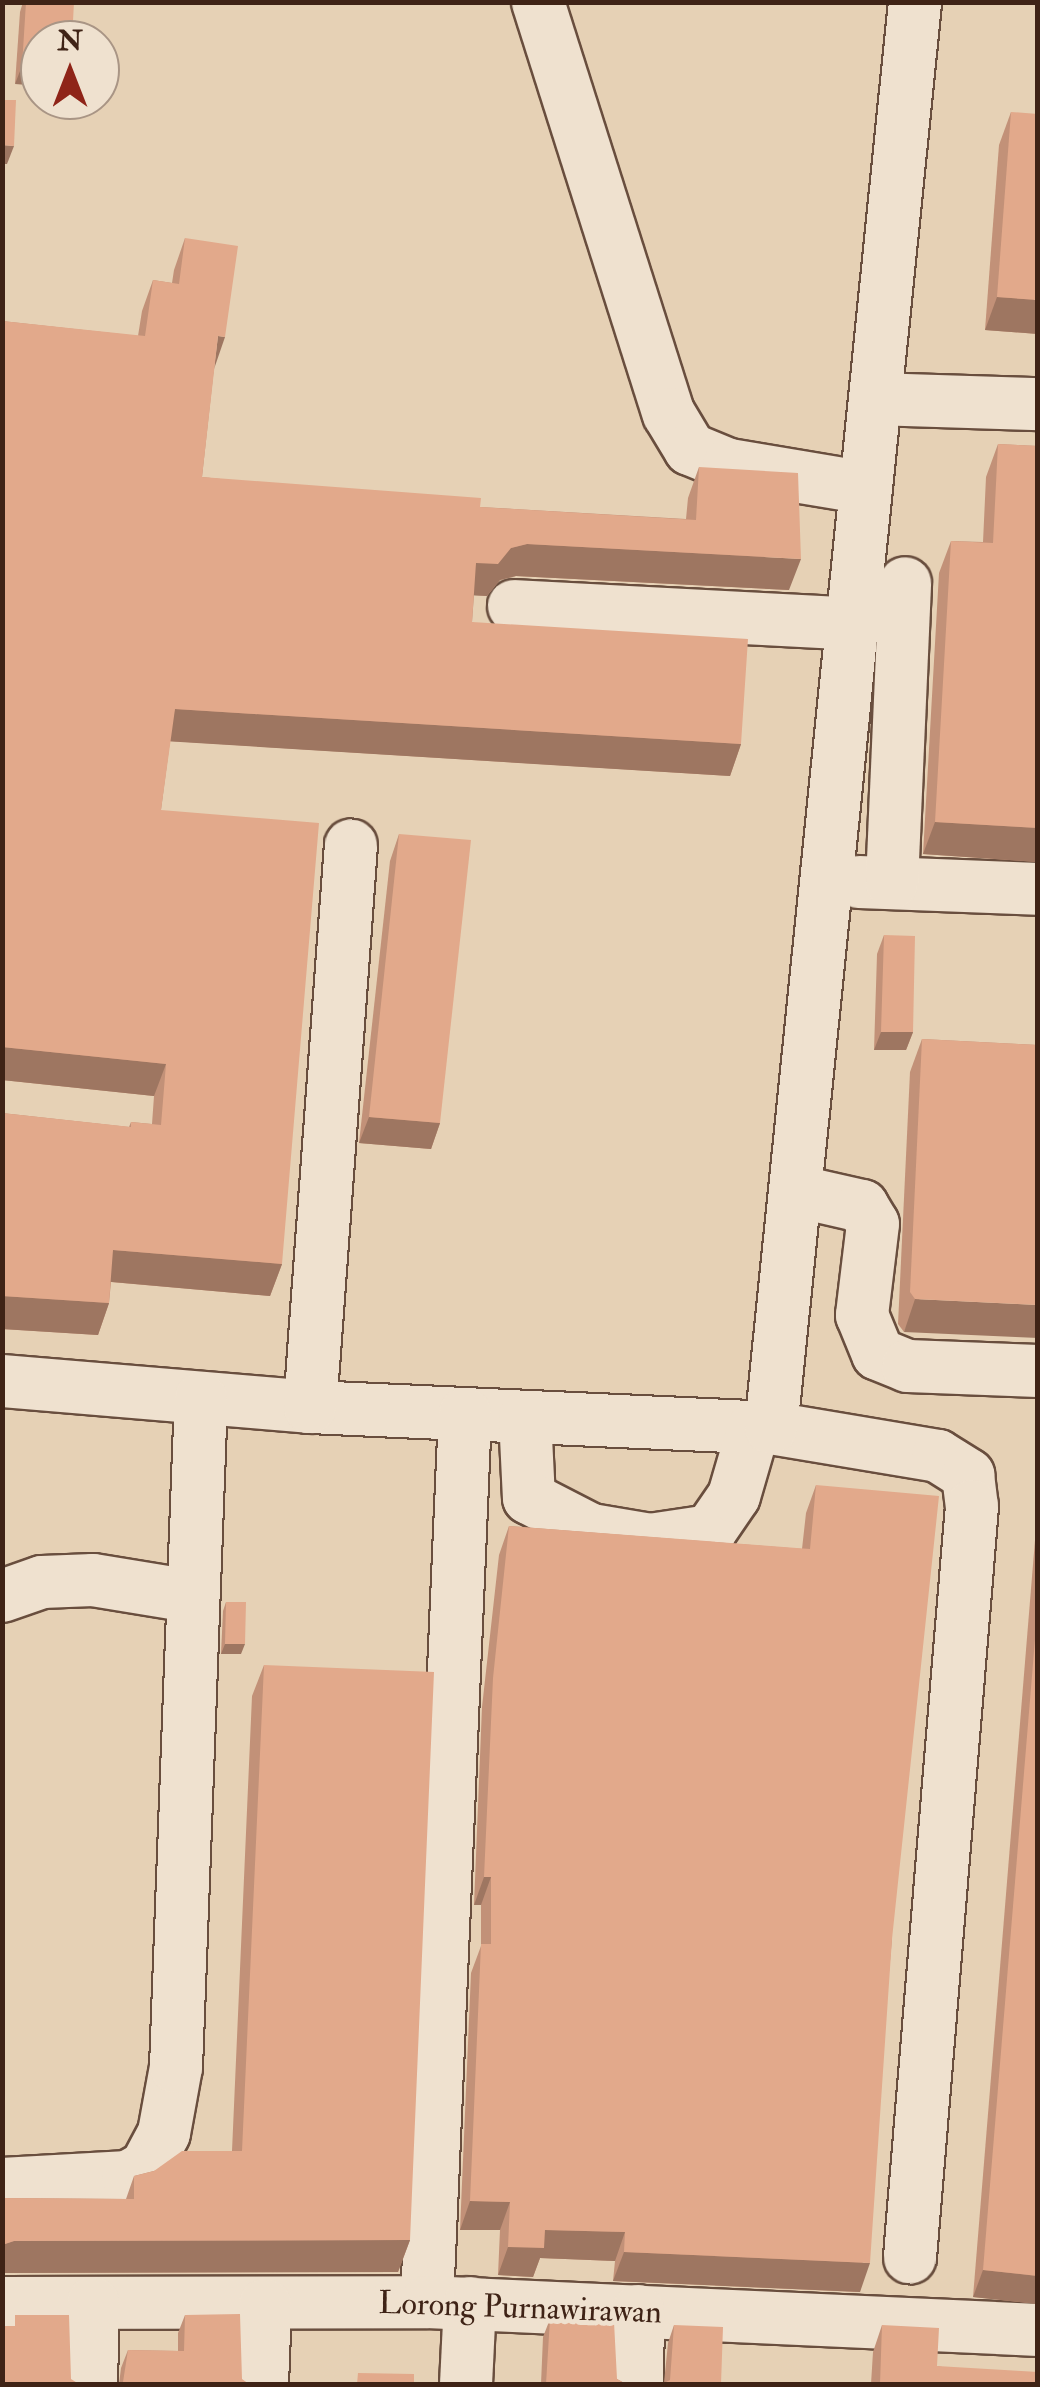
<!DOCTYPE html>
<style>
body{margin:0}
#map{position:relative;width:1040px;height:2387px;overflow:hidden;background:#e6d1b5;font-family:"IM FELL Double Pica",serif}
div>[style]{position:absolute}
.roads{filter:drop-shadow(2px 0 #694e3e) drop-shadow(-2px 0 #694e3e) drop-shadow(0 2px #694e3e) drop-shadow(0 -2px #694e3e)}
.minor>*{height:52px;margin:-26px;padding:0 26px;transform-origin:26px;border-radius:26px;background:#efe1cf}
.wall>*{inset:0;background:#c29178}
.shaded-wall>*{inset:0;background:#9e7661}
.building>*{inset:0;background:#e2a98b}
span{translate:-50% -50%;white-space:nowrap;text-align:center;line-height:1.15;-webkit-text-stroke:10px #efe1cf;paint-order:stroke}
.street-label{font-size:32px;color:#3f2316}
.frame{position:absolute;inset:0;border:5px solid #3f2316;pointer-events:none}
.north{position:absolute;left:20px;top:20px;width:100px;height:100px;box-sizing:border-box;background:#efe1cf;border:2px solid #a99585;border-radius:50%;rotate:0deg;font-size:28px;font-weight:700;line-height:40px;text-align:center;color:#3f2316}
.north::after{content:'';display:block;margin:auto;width:35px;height:45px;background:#8f2418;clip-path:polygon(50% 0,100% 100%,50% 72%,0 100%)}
</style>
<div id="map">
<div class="roads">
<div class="minor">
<i style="left:538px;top:2px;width:432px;rotate:72.4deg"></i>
<i style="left:669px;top:414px;width:41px;rotate:59deg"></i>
<i style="left:690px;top:449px;width:42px;rotate:22.3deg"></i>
<i style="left:729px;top:465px;width:139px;rotate:9.5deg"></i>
<i style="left:876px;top:399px;width:162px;rotate:1.8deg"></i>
<i style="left:514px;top:606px;width:338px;rotate:3deg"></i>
<i style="left:859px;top:882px;width:179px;rotate:2.2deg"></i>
<i style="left:892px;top:883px;width:300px;rotate:-87.5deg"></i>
<i style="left:796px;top:1191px;width:68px;rotate:12.8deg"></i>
<i style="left:862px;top:1206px;width:21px;rotate:59deg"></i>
<i style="left:873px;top:1224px;width:92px;rotate:96.9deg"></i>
<i style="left:862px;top:1315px;width:42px;rotate:67.7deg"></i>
<i style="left:878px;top:1354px;width:32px;rotate:22deg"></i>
<i style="left:908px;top:1366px;width:130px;rotate:2.2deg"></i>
<i style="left:2px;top:1381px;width:309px;rotate:4.8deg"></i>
<i style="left:310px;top:1407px;width:461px;rotate:2.6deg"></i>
<i style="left:771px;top:1428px;width:169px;rotate:9.5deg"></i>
<i style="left:938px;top:1456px;width:36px;rotate:32deg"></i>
<i style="left:968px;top:1475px;width:31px;rotate:83deg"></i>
<i style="left:972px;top:1506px;width:754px;rotate:94.72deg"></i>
<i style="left:310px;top:1407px;width:563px;rotate:-85.83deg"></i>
<i style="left:525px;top:1417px;width:81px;rotate:87.2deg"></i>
<i style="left:529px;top:1498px;width:70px;rotate:27.3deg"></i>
<i style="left:591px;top:1530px;width:60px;rotate:9.6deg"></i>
<i style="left:650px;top:1540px;width:61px;rotate:-8.5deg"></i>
<i style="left:710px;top:1531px;width:42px;rotate:-55.6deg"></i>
<i style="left:734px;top:1496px;width:72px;rotate:-73.8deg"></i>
<i style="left:771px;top:1428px;width:1433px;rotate:-84.23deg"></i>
<i style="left:2px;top:1596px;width:42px;rotate:-19.3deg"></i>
<i style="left:42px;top:1582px;width:51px;rotate:-2.2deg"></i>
<i style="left:93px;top:1580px;width:99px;rotate:9.3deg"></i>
<i style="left:2px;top:2184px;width:126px;rotate:-3.2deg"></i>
<i style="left:128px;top:2177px;width:21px;rotate:-29deg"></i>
<i style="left:146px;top:2167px;width:38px;rotate:-62deg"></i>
<i style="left:164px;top:2133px;width:67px;rotate:-79.7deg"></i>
<i style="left:176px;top:2067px;width:669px;rotate:-87.86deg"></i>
<i style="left:427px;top:2302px;width:889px;rotate:-87.55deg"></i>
<i style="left:2px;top:2303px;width:425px;rotate:-0.1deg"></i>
<i style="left:427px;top:2302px;width:612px;rotate:2.62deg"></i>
<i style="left:91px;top:2384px;width:81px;rotate:-88.6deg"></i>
<i style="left:262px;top:2384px;width:79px;rotate:-87.8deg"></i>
<i style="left:466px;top:2384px;width:81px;rotate:-87.2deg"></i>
<i style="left:637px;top:2384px;width:73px;rotate:-89.2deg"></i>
</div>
</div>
<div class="wall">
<i style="clip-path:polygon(23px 2px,74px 2px,15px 84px,20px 12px)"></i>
<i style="clip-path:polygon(1011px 112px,1038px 334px,985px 330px,999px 145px)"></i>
<i style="clip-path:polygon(185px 238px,214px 368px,202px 477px,480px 507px,686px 519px,688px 498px,699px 467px,789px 590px,516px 576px,500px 580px,487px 596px,474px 595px,472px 622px,741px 744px,730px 776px,170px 741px,161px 810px,282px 1264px,270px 1296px,111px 1282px,109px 1303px,98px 1335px,2px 1329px,2px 1113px,129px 1127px,131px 1122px,152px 1124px,154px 1096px,2px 1080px,2px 321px,138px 336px,142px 311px,153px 280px,172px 283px,174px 270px)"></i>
<i style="clip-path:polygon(998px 444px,1038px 446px,1038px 862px,923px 854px,939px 573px,951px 541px,983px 542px,986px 477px)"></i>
<i style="clip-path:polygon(399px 834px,440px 1123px,431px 1149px,359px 1143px,390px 861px)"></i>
<i style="clip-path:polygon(884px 935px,913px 1032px,906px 1050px,874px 1050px,877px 954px)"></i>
<i style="clip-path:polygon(922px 1039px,1038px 1045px,904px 1332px,898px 1324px,910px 1072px)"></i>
<i style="clip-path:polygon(816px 1485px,892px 1939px,860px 2292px,613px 2281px,615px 2261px,540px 2258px,533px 2277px,498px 2275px,500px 2230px,460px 2230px,471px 1973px,481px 1946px,481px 1905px,474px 1905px,482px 1707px,499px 1555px,509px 1526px,802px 1549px,806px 1513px)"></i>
<i style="clip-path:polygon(1038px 1534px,1038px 2304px,973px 2297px,1035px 1540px)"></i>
<i style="clip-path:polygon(226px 1602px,241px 1654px,221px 1654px,223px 1611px)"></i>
<i style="clip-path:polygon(264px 1665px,410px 2240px,398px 2272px,2px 2273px,2px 2198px,126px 2199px,134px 2176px,232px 2151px,252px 1696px)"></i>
<i style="clip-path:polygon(185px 2315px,242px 2379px,119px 2384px,121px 2368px,128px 2350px,178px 2351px,178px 2333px)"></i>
<i style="clip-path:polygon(550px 2319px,617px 2379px,626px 2384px,541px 2384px,543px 2337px)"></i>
<i style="clip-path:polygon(674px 2325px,721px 2384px,664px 2383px,668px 2343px)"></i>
<i style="clip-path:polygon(882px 2325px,937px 2366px,1038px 2384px,871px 2384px,873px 2352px)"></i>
</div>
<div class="shaded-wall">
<i style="clip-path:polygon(22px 66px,40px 67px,40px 86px,15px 84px)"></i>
<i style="clip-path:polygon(2px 145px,14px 146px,7px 164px,2px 164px)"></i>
<i style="clip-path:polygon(997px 297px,1038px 300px,1038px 334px,985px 330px)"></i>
<i style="clip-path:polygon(218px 336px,225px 337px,214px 369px)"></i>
<i style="clip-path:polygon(527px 544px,801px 559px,789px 590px,516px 576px,500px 580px,487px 596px,465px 595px,476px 563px,511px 548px)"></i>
<i style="clip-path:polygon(175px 709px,741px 744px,730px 776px,164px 741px)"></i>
<i style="clip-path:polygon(935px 822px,1038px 828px,1038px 862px,923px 854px)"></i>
<i style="clip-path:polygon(881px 1032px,913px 1032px,906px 1050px,874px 1050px)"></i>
<i style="clip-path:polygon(2px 1047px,166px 1064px,154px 1096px,2px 1080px)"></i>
<i style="clip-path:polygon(369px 1117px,440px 1123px,431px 1149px,359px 1143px)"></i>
<i style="clip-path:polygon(113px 1250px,282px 1264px,270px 1296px,101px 1281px)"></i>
<i style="clip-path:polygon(2px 1296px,109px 1303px,98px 1335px,2px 1329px)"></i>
<i style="clip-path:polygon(915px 1299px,1038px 1305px,1038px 1338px,904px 1332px)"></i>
<i style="clip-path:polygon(225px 1644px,245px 1644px,241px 1654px,221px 1654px)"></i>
<i style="clip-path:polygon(484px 1877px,491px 1877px,481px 1905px,474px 1905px)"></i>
<i style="clip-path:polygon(470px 2201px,510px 2202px,500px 2230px,460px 2230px)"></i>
<i style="clip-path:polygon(545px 2230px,625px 2232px,615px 2261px,540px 2258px,533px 2277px,498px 2275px,508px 2247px)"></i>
<i style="clip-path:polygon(410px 2240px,398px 2272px,2px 2273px,2px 2245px,14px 2241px)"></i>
<i style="clip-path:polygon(624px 2252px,870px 2263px,860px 2292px,613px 2281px)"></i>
<i style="clip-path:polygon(983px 2270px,1038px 2276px,1038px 2304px,973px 2297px)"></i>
</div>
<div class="building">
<i style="clip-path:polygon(26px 2px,74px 2px,72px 40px,40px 40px,40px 67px,22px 66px)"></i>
<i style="clip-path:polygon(2px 100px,16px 100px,14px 146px,2px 145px)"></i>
<i style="clip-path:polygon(1011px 112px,1038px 114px,1038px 300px,997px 297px)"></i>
<i style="clip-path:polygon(185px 238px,238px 246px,225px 337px,218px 336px,202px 477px,481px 498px,480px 507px,696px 520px,699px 467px,798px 473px,801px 559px,527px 544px,511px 548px,498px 564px,476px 563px,472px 622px,748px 639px,741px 744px,175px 709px,161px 810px,319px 823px,282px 1264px,113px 1250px,109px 1303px,2px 1296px,2px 1113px,131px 1127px,131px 1122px,161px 1125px,166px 1064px,2px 1047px,2px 321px,145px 336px,153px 280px,179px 284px)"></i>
<i style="clip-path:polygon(998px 444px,1038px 446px,1038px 828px,935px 822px,951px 541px,993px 543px)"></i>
<i style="clip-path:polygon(399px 834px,471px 840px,440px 1123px,369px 1117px)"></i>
<i style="clip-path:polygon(884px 935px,915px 936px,913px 1032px,881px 1032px)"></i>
<i style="clip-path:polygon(922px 1039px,1038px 1045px,1038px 1305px,915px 1299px,910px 1292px)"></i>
<i style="clip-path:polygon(816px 1485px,939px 1496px,892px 1939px,870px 2263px,624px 2252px,625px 2232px,545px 2230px,544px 2248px,508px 2247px,510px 2202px,470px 2201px,481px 1944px,491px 1944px,491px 1877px,484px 1877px,493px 1678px,509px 1526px,810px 1549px)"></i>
<i style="clip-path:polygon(226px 1602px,246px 1602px,245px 1644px,225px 1644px)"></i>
<i style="clip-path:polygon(1038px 1603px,1038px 2276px,983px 2270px)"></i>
<i style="clip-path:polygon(264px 1665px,434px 1672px,410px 2240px,14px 2241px,2px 2245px,2px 2198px,134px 2199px,134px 2176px,154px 2171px,182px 2151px,242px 2151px)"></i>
<i style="clip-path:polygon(240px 2314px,242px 2379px,249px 2384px,119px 2384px,123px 2382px,128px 2350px,184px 2351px,185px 2315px)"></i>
<i style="clip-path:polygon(15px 2315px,69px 2315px,71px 2379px,79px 2384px,2px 2384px,2px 2326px,15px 2326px)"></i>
<i style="clip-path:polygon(550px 2319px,614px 2322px,617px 2379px,626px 2384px,546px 2384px)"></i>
<i style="clip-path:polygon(674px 2325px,723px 2327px,721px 2384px,662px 2384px,670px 2380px)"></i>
<i style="clip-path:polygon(882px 2325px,939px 2328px,937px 2366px,1038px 2372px,1038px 2384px,880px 2384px)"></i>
<i style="clip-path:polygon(358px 2373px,414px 2374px,414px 2384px,357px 2384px)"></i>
</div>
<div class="street-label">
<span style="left:520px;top:2308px;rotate:2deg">Lorong Purnawirawan</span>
</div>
<div class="frame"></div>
<div class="north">N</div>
</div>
